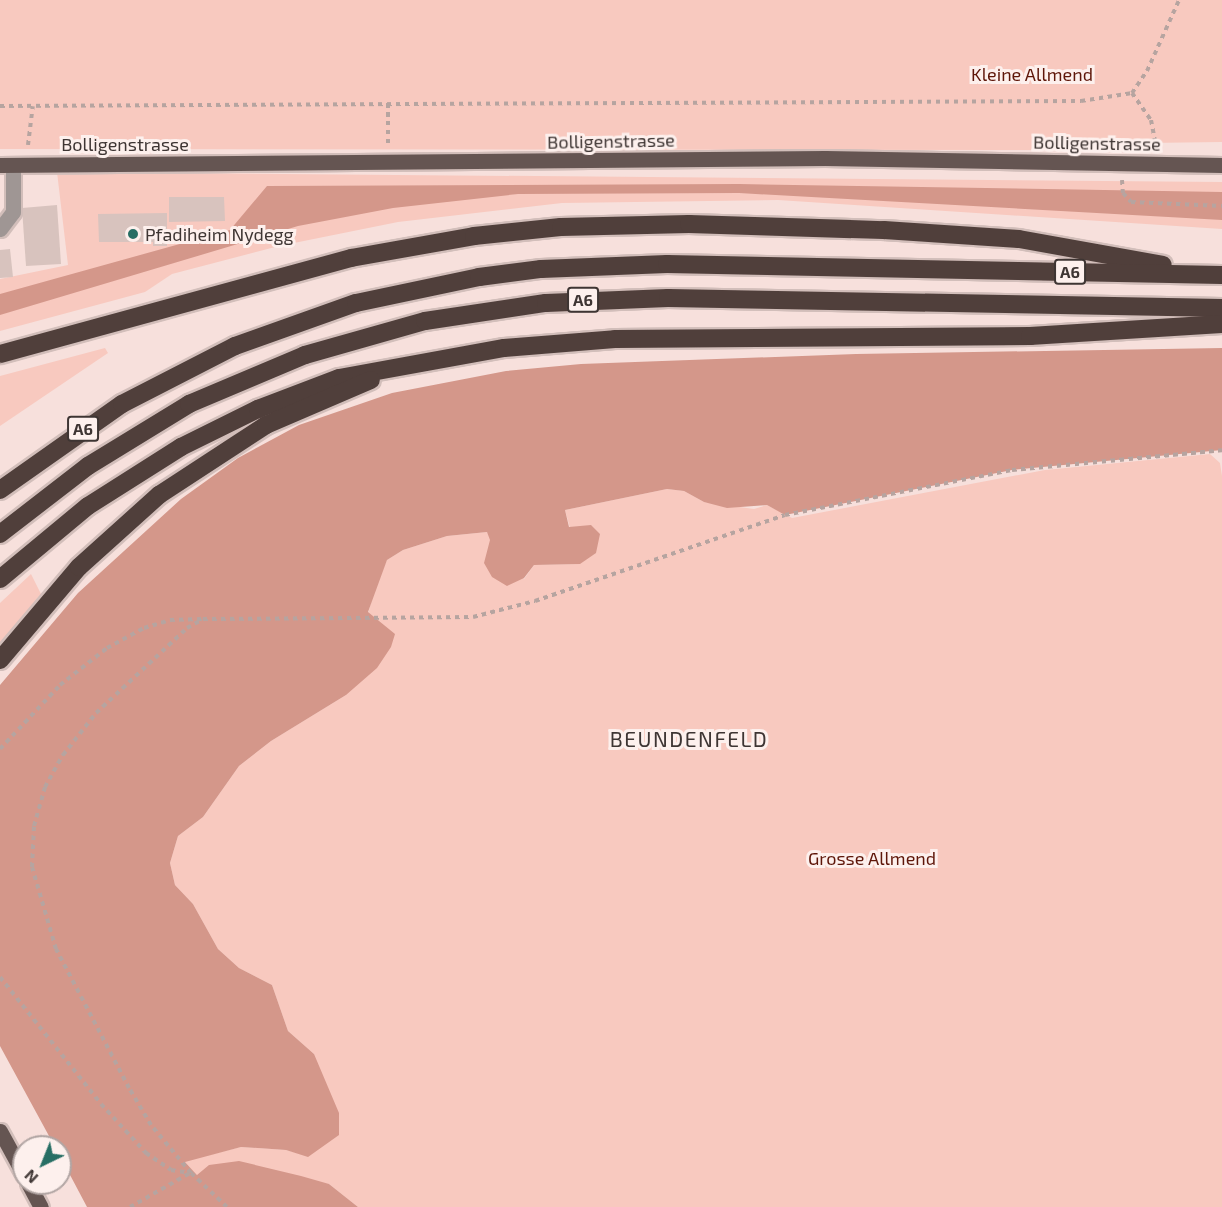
<!DOCTYPE html>
<style>
body{margin:0}
#map{position:relative;width:1222px;height:1207px;overflow:hidden;background:#f7e0dc;font-family:"Exo 2",sans-serif}
div>[style]{position:absolute}
.green>*{inset:0;background:#f8c9bf}
.forest>*{inset:0;background:#d4978a}
.building>*{inset:0;background:#d8c3be}
.path>*{height:4px;margin-top:-2px;transform-origin:0;background:repeating-linear-gradient(90deg,#b6a4a0 0 4.5px,transparent 0 9px)}
.roads{filter:drop-shadow(2px 0 #d2beba) drop-shadow(-2px 0 #d2beba) drop-shadow(0 2px #d2beba) drop-shadow(0 -2px #d2beba)}
.minor>*{height:15px;margin:-7.5px;padding:0 7.5px;transform-origin:7.5px;border-radius:7.5px;background:#9f9694}
.major>*{height:15px;margin:-7.5px;padding:0 7.5px;transform-origin:7.5px;border-radius:7.5px;background:#655552}
.highway>*{height:18px;margin:-9px;padding:0 9px;transform-origin:9px;border-radius:9px;background:#503f3b}
.dots>*{width:16px;height:16px;translate:-50% -50%;box-sizing:border-box;border:3px solid #fdf0ed;border-radius:50%}
span{translate:-50% -50%;white-space:nowrap;text-align:center;line-height:1.15;-webkit-text-stroke:6px #fdf0ed;paint-order:stroke}
.shield-label span{padding:2px 4px;background:#fdf0ed;border:2px solid;border-radius:4px;-webkit-text-stroke-width:0}
.shield-label{font-size:16px;color:#3e3533;font-weight:700}
.park-label{font-size:18px;color:#5e1609}
.street-label{font-size:18px;color:#3e3533}
.poi-label{font-size:18px;color:#3e3533}
.left{translate:0 -50%;text-align:left}
.quarter-label{font-size:21px;color:#3e3533;letter-spacing:1.5px}
.north{position:absolute;left:12px;top:1135px;width:60px;height:60px;box-sizing:border-box;background:#fdf0ed;border:2px solid #b1a5a3;border-radius:50%;rotate:223deg;font-size:16px;font-weight:700;line-height:24px;text-align:center;color:#3e3533}
.north::after{content:'';display:block;margin:auto;width:21px;height:27px;background:#276e64;clip-path:polygon(50% 0,100% 100%,50% 72%,0 100%)}
</style>
<div id="map">
<div class="green">
<i style="clip-path:polygon(0 0,1222px 0,1222px 142px,1146px 143px,1132px 150px,0 149px)"></i>
<i style="clip-path:polygon(57px 172px,1222px 182px,1222px 229px,778px 200px,562px 203px,398px 222px,279px 246px,172px 274px,145px 292px,0 331px,0 279px,68px 265px)"></i>
<i style="clip-path:polygon(105px 348px,108px 353px,0 426px,0 376px)"></i>
<i style="clip-path:polygon(1210px 454px,1220px 463px,1222px 476px,1222px 1207px,358px 1207px,329px 1184px,197px 1175px,184px 1161px,241px 1147px,286px 1150px,309px 1156px,314px 1054px,288px 1031px,272px 985px,239px 968px,218px 949px,193px 904px,175px 885px,170px 863px,178px 836px,203px 817px,239px 766px,271px 741px,346px 695px,376px 584px,387px 560px,403px 550px,447px 536px,487px 532px,524px 579px,534px 565px,580px 564px,565px 510px,667px 489px,684px 491px,704px 502px,754px 509px,767px 505px,792px 518px,1045px 470px)"></i>
<i style="clip-path:polygon(31px 574px,42px 596px,0 647px,0 603px)"></i>
</div>
<div class="forest">
<i style="clip-path:polygon(739px 184px,1222px 192px,1222px 220px,739px 193px,518px 194px,393px 208px,298px 226px,0 315px,0 294px,230px 230px,267px 186px)"></i>
<i style="clip-path:polygon(1222px 348px,1222px 450px,1012px 470px,785px 515px,767px 505px,727px 508px,704px 502px,684px 491px,667px 489px,565px 510px,569px 527px,591px 525px,600px 534px,596px 553px,580px 564px,534px 565px,524px 578px,507px 586px,492px 577px,484px 563px,490px 540px,487px 532px,447px 536px,403px 550px,387px 560px,368px 612px,395px 634px,391px 647px,377px 668px,346px 695px,271px 741px,239px 766px,203px 817px,178px 836px,170px 863px,175px 885px,193px 904px,218px 949px,239px 968px,272px 985px,288px 1031px,314px 1054px,339px 1113px,339px 1135px,308px 1157px,286px 1150px,241px 1147px,185px 1162px,197px 1175px,209px 1165px,239px 1161px,301px 1176px,329px 1184px,358px 1207px,87px 1207px,60px 1156px,60px 1147px,55px 1147px,0 1046px,0 685px,78px 593px,181px 499px,238px 458px,299px 425px,392px 393px,506px 371px,581px 364px,856px 354px)"></i>
</div>
<div class="building">
<i style="clip-path:polygon(169px 197px,224px 197px,225px 221px,169px 222px)"></i>
<i style="clip-path:polygon(57px 205px,61px 264px,26px 266px,22px 208px)"></i>
<i style="clip-path:polygon(167px 213px,167px 246px,153px 246px,153px 242px,99px 242px,98px 214px)"></i>
<i style="clip-path:polygon(10px 249px,13px 277px,0 278px,0 250px)"></i>
</div>
<div class="path">
<i style="left:1132px;top:93px;width:33px;rotate:55deg"></i>
<i style="left:1151px;top:120px;width:25px;rotate:79deg"></i>
<i style="left:388px;top:103px;width:41px;rotate:90deg"></i>
<i style="left:0;top:106px;width:1081px;rotate:-0.27deg"></i>
<i style="left:1081px;top:101px;width:52px;rotate:-8.9deg"></i>
<i style="left:1132px;top:93px;width:27px;rotate:-56deg"></i>
<i style="left:1147px;top:71px;width:78px;rotate:-65.7deg"></i>
<i style="left:28px;top:145px;width:39px;rotate:-83deg"></i>
<i style="left:1122px;top:180px;width:13px;rotate:86deg"></i>
<i style="left:1123px;top:193px;width:12px;rotate:48deg"></i>
<i style="left:1131px;top:202px;width:91px;rotate:2.5deg"></i>
<i style="left:0;top:749px;width:88px;rotate:-46.8deg"></i>
<i style="left:60px;top:685px;width:60px;rotate:-38.2deg"></i>
<i style="left:107px;top:648px;width:42px;rotate:-28.4deg"></i>
<i style="left:144px;top:628px;width:27px;rotate:-17deg"></i>
<i style="left:170px;top:620px;width:32px;rotate:-2deg"></i>
<i style="left:0;top:977px;width:162px;rotate:51.5deg"></i>
<i style="left:101px;top:1104px;width:67px;rotate:47.4deg"></i>
<i style="left:146px;top:1153px;width:30px;rotate:34deg"></i>
<i style="left:171px;top:1170px;width:19px;rotate:9deg"></i>
<i style="left:130px;top:1207px;width:69px;rotate:-29.5deg"></i>
<i style="left:227px;top:1207px;width:50px;rotate:-136.6deg"></i>
<i style="left:191px;top:1173px;width:62px;rotate:-129.8deg"></i>
<i style="left:151px;top:1125px;width:43px;rotate:-120.7deg"></i>
<i style="left:129px;top:1088px;width:157px;rotate:-117.7deg"></i>
<i style="left:56px;top:949px;width:85px;rotate:-106.3deg"></i>
<i style="left:32px;top:867px;width:41px;rotate:-87.2deg"></i>
<i style="left:34px;top:826px;width:41px;rotate:-74.2deg"></i>
<i style="left:45px;top:787px;width:37px;rotate:-61deg"></i>
<i style="left:63px;top:755px;width:53px;rotate:-51.8deg"></i>
<i style="left:96px;top:713px;width:125px;rotate:-43deg"></i>
<i style="left:187px;top:628px;width:18px;rotate:-29deg"></i>
<i style="left:203px;top:619px;width:270px;rotate:-0.4deg"></i>
<i style="left:473px;top:617px;width:64px;rotate:-14.5deg"></i>
<i style="left:535px;top:601px;width:264px;rotate:-19deg"></i>
<i style="left:785px;top:515px;width:231px;rotate:-11.2deg"></i>
<i style="left:1012px;top:470px;width:211px;rotate:-5.4deg"></i>
</div>
<div class="roads">
<div class="minor">
<i style="left:0;top:229px;width:21px;rotate:-53deg"></i>
<i style="left:13px;top:212px;width:47px;rotate:-90deg"></i>
</div>
<div class="major">
<i style="left:0;top:165px;width:825px;rotate:-0.49deg"></i>
<i style="left:825px;top:158px;width:397px;rotate:1deg"></i>
<i style="left:0;top:1131px;width:50px;rotate:61.4deg"></i>
<i style="left:28px;top:1183px;width:27px;rotate:62deg"></i>
</div>
<div class="highway">
<i style="left:0;top:354px;width:364px;rotate:-15.3deg"></i>
<i style="left:351px;top:258px;width:125px;rotate:-10.1deg"></i>
<i style="left:474px;top:236px;width:87px;rotate:-5.9deg"></i>
<i style="left:561px;top:227px;width:128px;rotate:-1.3deg"></i>
<i style="left:689px;top:224px;width:195px;rotate:1.8deg"></i>
<i style="left:884px;top:230px;width:135px;rotate:3.8deg"></i>
<i style="left:1019px;top:239px;width:146px;rotate:10.2deg"></i>
<i style="left:0;top:490px;width:149px;rotate:-35.2deg"></i>
<i style="left:122px;top:404px;width:127px;rotate:-27.2deg"></i>
<i style="left:235px;top:346px;width:128px;rotate:-19.6deg"></i>
<i style="left:356px;top:303px;width:126px;rotate:-11.9deg"></i>
<i style="left:479px;top:277px;width:63px;rotate:-7.4deg"></i>
<i style="left:541px;top:269px;width:126px;rotate:-2.3deg"></i>
<i style="left:667px;top:264px;width:555px;rotate:1.14deg"></i>
<i style="left:0;top:534px;width:111px;rotate:-37.7deg"></i>
<i style="left:88px;top:466px;width:119px;rotate:-31.5deg"></i>
<i style="left:189px;top:404px;width:126px;rotate:-22.9deg"></i>
<i style="left:305px;top:355px;width:125px;rotate:-15.8deg"></i>
<i style="left:425px;top:321px;width:122px;rotate:-8.5deg"></i>
<i style="left:546px;top:303px;width:122px;rotate:-2.3deg"></i>
<i style="left:668px;top:298px;width:554px;rotate:1.03deg"></i>
<i style="left:0;top:579px;width:114px;rotate:-39.7deg"></i>
<i style="left:88px;top:506px;width:110px;rotate:-32.4deg"></i>
<i style="left:181px;top:447px;width:86px;rotate:-26.3deg"></i>
<i style="left:258px;top:409px;width:87px;rotate:-20.9deg"></i>
<i style="left:339px;top:378px;width:168px;rotate:-10.3deg"></i>
<i style="left:504px;top:348px;width:111px;rotate:-4.6deg"></i>
<i style="left:615px;top:339px;width:415px;rotate:-0.4deg"></i>
<i style="left:1030px;top:336px;width:192px;rotate:-3.6deg"></i>
<i style="left:0;top:660px;width:122px;rotate:-49.7deg"></i>
<i style="left:79px;top:567px;width:108px;rotate:-42deg"></i>
<i style="left:159px;top:495px;width:128px;rotate:-33.2deg"></i>
<i style="left:266px;top:425px;width:114px;rotate:-23.2deg"></i>
</div>
</div>
<div class="dots">
<i style="left:133px;top:234px;background:#276e64"></i>
</div>
<div class="shield-label">
<span style="left:1070px;top:272px">A6</span>
<span style="left:583px;top:300px">A6</span>
<span style="left:83px;top:429px">A6</span>
</div>
<div class="park-label">
<span style="left:1032px;top:74px">Kleine Allmend</span>
<span style="left:872px;top:858px">Grosse Allmend</span>
</div>
<div class="street-label">
<span style="left:611px;top:141px;rotate:-1deg">Bolligenstrasse</span>
<span style="left:1097px;top:143px;rotate:1deg">Bolligenstrasse</span>
<span style="left:125px;top:144px">Bolligenstrasse</span>
</div>
<div class="poi-label">
<span class="left" style="left:145px;top:234px">Pfadiheim Nydegg</span>
</div>
<div class="quarter-label">
<span style="left:689px;top:739px">BEUNDENFELD</span>
</div>
<div class="north">N</div>
</div>
